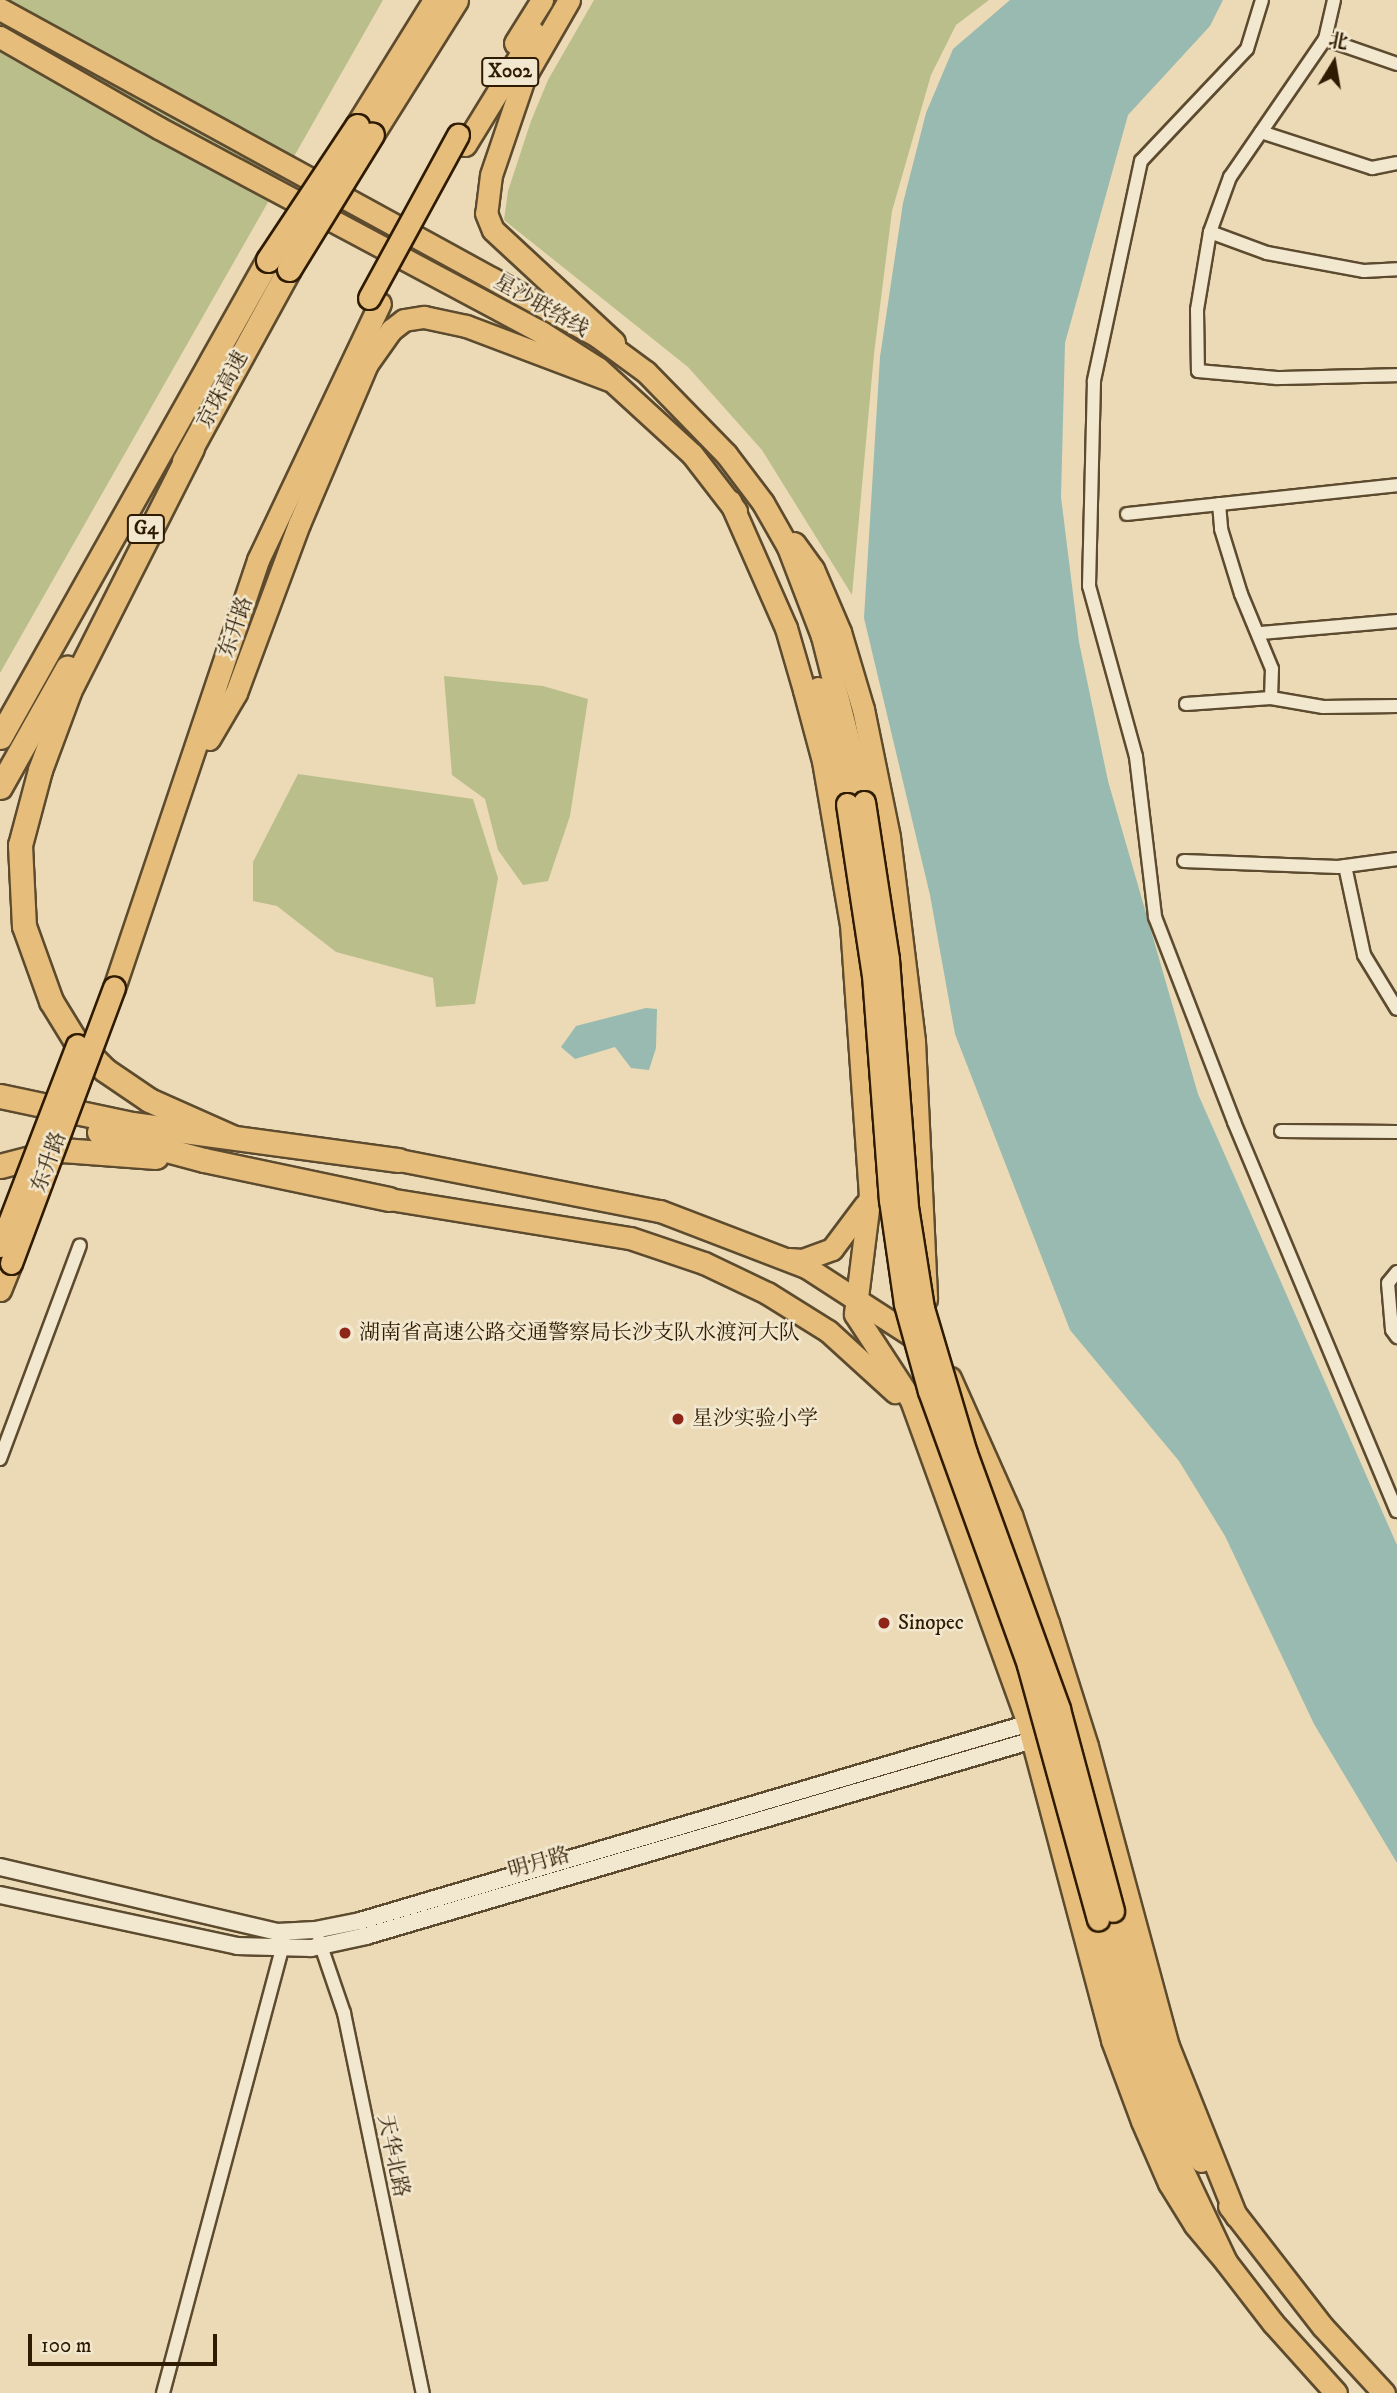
<!DOCTYPE html>
<meta charset="utf-8">
<style>
body{margin:0}
#map{position:relative;width:1397px;height:2393px;overflow:hidden;background:#ebdab5;font-family:"IM FELL DW Pica","Noto Serif SC",serif}
div>[style]{position:absolute}
.green>*{inset:0;background:#babe8b}
.water>*{inset:0;background:#98bab1}
.roads{filter:drop-shadow(2px 0 #5d4b2f) drop-shadow(-2px 0 #5d4b2f) drop-shadow(0 2px #5d4b2f) drop-shadow(0 -2px #5d4b2f)}
.minor>*{height:12px;margin:-6px;padding:0 6px;transform-origin:6px;border-radius:6px;background:#f2e7cf}
.tertiary>*{height:16px;margin:-8px;padding:0 8px;transform-origin:8px;border-radius:8px;background:#f2e7cf}
.primary>*{height:21px;margin:-10.5px;padding:0 10.5px;transform-origin:10.5px;border-radius:10.5px;background:#e6bd7a}
.trunk>*{height:21px;margin:-10.5px;padding:0 10.5px;transform-origin:10.5px;border-radius:10.5px;background:#e6bd7a}
.motorway>*{height:23px;margin:-11.5px;padding:0 11.5px;transform-origin:11.5px;border-radius:11.5px;background:#e6bd7a}
.bridges{filter:drop-shadow(2px 0 #2e1b02) drop-shadow(-2px 0 #2e1b02) drop-shadow(0 2px #2e1b02) drop-shadow(0 -2px #2e1b02)}
.primary-bridge>*{height:21px;margin:-10.5px;padding:0 10.5px;transform-origin:10.5px;border-radius:10.5px;background:#e6bd7a}
.trunk-bridge>*{height:21px;margin:-10.5px;padding:0 10.5px;transform-origin:10.5px;border-radius:10.5px;background:#e6bd7a}
.motorway-bridge>*{height:23px;margin:-11.5px;padding:0 11.5px;transform-origin:11.5px;border-radius:11.5px;background:#e6bd7a}
.dots>*{width:19px;height:19px;translate:-50% -50%;box-sizing:border-box;border:4px solid #f2e7cf;border-radius:50%}
span{translate:-50% -50%;white-space:nowrap;text-align:center;line-height:1.15;-webkit-text-stroke:5px #f2e7cf;paint-order:stroke}
.shield-label span{padding:2px 5px;background:#f2e7cf;border:2px solid;border-radius:5px;-webkit-text-stroke-width:0}
.shield-label{font-size:19px;color:#2e1b02;font-weight:700}
.street-label{font-size:21px;color:#2e1b02}
.poi-label{font-size:21px;color:#2e1b02}
.left{translate:0 -50%;text-align:left}
.north{position:absolute;left:1299px;top:28px;width:70px;height:70px;-webkit-text-stroke:5px #f2e7cf;paint-order:stroke;rotate:11deg;font-size:19px;font-weight:700;line-height:28px;text-align:center;color:#2e1b02}
.north::after{content:'';display:block;margin:auto;width:24px;height:32px;background:#2e1b02;clip-path:polygon(50% 0,100% 100%,50% 72%,0 100%)}
.scale{position:absolute;left:28px;top:2334px;width:189px;height:32px;box-sizing:border-box;border:4px solid #2e1b02;border-top:0;padding-left:9px;font-size:21px;line-height:24px;white-space:nowrap;color:#2e1b02;-webkit-text-stroke:5px #f2e7cf;paint-order:stroke}
</style>
<div id="map">
<div class="green">
<i style="clip-path:polygon(0 0,383px 0,0 673px)"></i>
<i style="clip-path:polygon(594px 0,989px 0,956px 25px,931px 75px,892px 211px,874px 354px,852px 595px,762px 450px,688px 367px,504px 220px,508px 191px,531px 121px,548px 80px)"></i>
<i style="clip-path:polygon(444px 676px,543px 686px,588px 699px,570px 816px,548px 881px,523px 885px,498px 850px,485px 799px,452px 775px)"></i>
<i style="clip-path:polygon(298px 774px,473px 799px,498px 878px,475px 1004px,436px 1007px,433px 978px,336px 952px,277px 906px,253px 901px,253px 862px)"></i>
</div>
<div class="water">
<i style="clip-path:polygon(1010px 0,1223px 0,1210px 26px,1128px 115px,1065px 343px,1061px 497px,1079px 642px,1108px 781px,1198px 1094px,1397px 1545px,1397px 1863px,1314px 1724px,1225px 1536px,1179px 1461px,1070px 1330px,955px 1034px,930px 895px,864px 618px,880px 357px,903px 203px,926px 113px,953px 49px)"></i>
<i style="clip-path:polygon(646px 1008px,657px 1009px,656px 1048px,649px 1070px,631px 1068px,615px 1047px,575px 1059px,561px 1047px,576px 1026px)"></i>
</div>
<div class="roads">
<div class="minor">
<i style="left:1262px;top:0;width:51px;rotate:107deg"></i>
<i style="left:1247px;top:49px;width:154px;rotate:133.4deg"></i>
<i style="left:1141px;top:161px;width:225px;rotate:102.1deg"></i>
<i style="left:1094px;top:381px;width:205px;rotate:91.4deg"></i>
<i style="left:1089px;top:586px;width:177px;rotate:74.6deg"></i>
<i style="left:1136px;top:757px;width:161px;rotate:83.2deg"></i>
<i style="left:1155px;top:917px;width:220px;rotate:68.9deg"></i>
<i style="left:1234px;top:1122px;width:422px;rotate:67.3deg"></i>
<i style="left:1334px;top:0;width:40px;rotate:103deg"></i>
<i style="left:1325px;top:39px;width:168px;rotate:124.5deg"></i>
<i style="left:1230px;top:177px;width:59px;rotate:110deg"></i>
<i style="left:1210px;top:232px;width:79px;rotate:99.5deg"></i>
<i style="left:1197px;top:310px;width:61px;rotate:89.1deg"></i>
<i style="left:1198px;top:371px;width:79px;rotate:5.1deg"></i>
<i style="left:1277px;top:378px;width:120px;rotate:-1.4deg"></i>
<i style="left:1325px;top:39px;width:76px;rotate:19.1deg"></i>
<i style="left:1261px;top:132px;width:117px;rotate:18deg"></i>
<i style="left:1372px;top:168px;width:25px;rotate:-11deg"></i>
<i style="left:1210px;top:232px;width:61px;rotate:20.2deg"></i>
<i style="left:1267px;top:253px;width:99px;rotate:10.5deg"></i>
<i style="left:1364px;top:271px;width:33px;rotate:-3deg"></i>
<i style="left:1219px;top:504px;width:25px;rotate:85deg"></i>
<i style="left:1221px;top:529px;width:68px;rotate:72.9deg"></i>
<i style="left:1241px;top:594px;width:81px;rotate:67.5deg"></i>
<i style="left:1272px;top:669px;width:29px;rotate:92deg"></i>
<i style="left:1127px;top:514px;width:272px;rotate:-6.1deg"></i>
<i style="left:1261px;top:633px;width:137px;rotate:-5deg"></i>
<i style="left:1186px;top:704px;width:85px;rotate:-4deg"></i>
<i style="left:1271px;top:698px;width:53px;rotate:9.8deg"></i>
<i style="left:1323px;top:707px;width:74px;rotate:-0.8deg"></i>
<i style="left:1184px;top:861px;width:154px;rotate:2.2deg"></i>
<i style="left:1338px;top:867px;width:60px;rotate:-7.7deg"></i>
<i style="left:1345px;top:866px;width:91px;rotate:77.9deg"></i>
<i style="left:1364px;top:955px;width:63px;rotate:58.6deg"></i>
<i style="left:1281px;top:1131px;width:116px;rotate:0.5deg"></i>
<i style="left:1397px;top:1272px;width:14px;rotate:129deg"></i>
<i style="left:1388px;top:1283px;width:47px;rotate:85.1deg"></i>
<i style="left:1392px;top:1330px;width:9px;rotate:54deg"></i>
<i style="left:0;top:1459px;width:228px;rotate:-69.5deg"></i>
<i style="left:319px;top:1940px;width:77px;rotate:71.1deg"></i>
<i style="left:344px;top:2013px;width:388px;rotate:78.3deg"></i>
<i style="left:163px;top:2393px;width:467px;rotate:-75deg"></i>
</div>
<div class="tertiary">
<i style="left:0;top:1867px;width:285px;rotate:13.2deg"></i>
<i style="left:277px;top:1932px;width:38px;rotate:-3deg"></i>
<i style="left:315px;top:1930px;width:46px;rotate:-11.3deg"></i>
<i style="left:360px;top:1921px;width:705px;rotate:-16.48deg"></i>
<i style="left:0;top:1895px;width:242px;rotate:12.1deg"></i>
<i style="left:237px;top:1946px;width:74px;rotate:1.5deg"></i>
<i style="left:311px;top:1948px;width:56px;rotate:-12.3deg"></i>
<i style="left:366px;top:1936px;width:702px;rotate:-16.37deg"></i>
</div>
<div class="primary">
<i style="left:569px;top:0;width:90px;rotate:120deg"></i>
<i style="left:524px;top:78px;width:102px;rotate:108.8deg"></i>
<i style="left:491px;top:175px;width:38px;rotate:97deg"></i>
<i style="left:486px;top:213px;width:18px;rotate:68deg"></i>
<i style="left:493px;top:230px;width:165px;rotate:42.8deg"></i>
<i style="left:515px;top:43px;width:51px;rotate:-57.9deg"></i>
<i style="left:465px;top:145px;width:132px;rotate:-58.4deg"></i>
<i style="left:209px;top:739px;width:53px;rotate:-59.6deg"></i>
<i style="left:236px;top:693px;width:180px;rotate:-69.6deg"></i>
<i style="left:299px;top:524px;width:174px;rotate:-67deg"></i>
<i style="left:367px;top:364px;width:42px;rotate:-54.8deg"></i>
<i style="left:391px;top:330px;width:16px;rotate:-38deg"></i>
<i style="left:404px;top:320px;width:20px;rotate:-9deg"></i>
<i style="left:424px;top:317px;width:43px;rotate:12.1deg"></i>
<i style="left:466px;top:326px;width:153px;rotate:20.7deg"></i>
<i style="left:114px;top:988px;width:452px;rotate:-71.4deg"></i>
<i style="left:258px;top:560px;width:284px;rotate:-64.6deg"></i>
<i style="left:0;top:1290px;width:29px;rotate:-68deg"></i>
</div>
<div class="trunk">
<i style="left:0;top:9px;width:681px;rotate:28.71deg"></i>
<i style="left:597px;top:336px;width:61px;rotate:36.3deg"></i>
<i style="left:646px;top:372px;width:115px;rotate:45.7deg"></i>
<i style="left:726px;top:454px;width:61px;rotate:52.9deg"></i>
<i style="left:763px;top:503px;width:51px;rotate:60.4deg"></i>
<i style="left:788px;top:547px;width:95px;rotate:69.1deg"></i>
<i style="left:822px;top:636px;width:171px;rotate:75.8deg"></i>
<i style="left:0;top:37px;width:183px;rotate:29.8deg"></i>
<i style="left:159px;top:128px;width:433px;rotate:28.1deg"></i>
<i style="left:541px;top:332px;width:67px;rotate:32.3deg"></i>
<i style="left:598px;top:368px;width:127px;rotate:42.5deg"></i>
<i style="left:692px;top:454px;width:72px;rotate:52.3deg"></i>
<i style="left:730px;top:501px;width:139px;rotate:66.2deg"></i>
<i style="left:786px;top:628px;width:65px;rotate:73.8deg"></i>
<i style="left:804px;top:690px;width:73px;rotate:75deg"></i>
<i style="left:823px;top:761px;width:165px;rotate:80.3deg"></i>
<i style="left:851px;top:924px;width:270px;rotate:86deg"></i>
<i style="left:870px;top:1193px;width:122px;rotate:97.1deg"></i>
<i style="left:855px;top:1314px;width:103px;rotate:56.9deg"></i>
<i style="left:911px;top:1400px;width:344px;rotate:70.1deg"></i>
<i style="left:1028px;top:1724px;width:327px;rotate:75.1deg"></i>
<i style="left:1112px;top:2040px;width:86px;rotate:69.7deg"></i>
<i style="left:1142px;top:2121px;width:68px;rotate:66.5deg"></i>
<i style="left:1169px;top:2183px;width:49px;rotate:58.2deg"></i>
<i style="left:1195px;top:2225px;width:48px;rotate:50deg"></i>
<i style="left:794px;top:543px;width:32px;rotate:54deg"></i>
<i style="left:813px;top:569px;width:69px;rotate:66.8deg"></i>
<i style="left:840px;top:632px;width:80px;rotate:73.4deg"></i>
<i style="left:863px;top:709px;width:131px;rotate:78.5deg"></i>
<i style="left:889px;top:837px;width:206px;rotate:83deg"></i>
<i style="left:914px;top:1041px;width:258px;rotate:87.3deg"></i>
<i style="left:818px;top:688px;width:120px;rotate:76deg"></i>
<i style="left:399px;top:1160px;width:266px;rotate:11.1deg"></i>
<i style="left:660px;top:1211px;width:156px;rotate:21deg"></i>
<i style="left:806px;top:1267px;width:138px;rotate:32.9deg"></i>
<i style="left:389px;top:1199px;width:244px;rotate:9.2deg"></i>
<i style="left:630px;top:1238px;width:78px;rotate:18.7deg"></i>
<i style="left:704px;top:1263px;width:70px;rotate:25.5deg"></i>
<i style="left:767px;top:1293px;width:72px;rotate:31.9deg"></i>
<i style="left:828px;top:1331px;width:91px;rotate:42.3deg"></i>
<i style="left:789px;top:1259px;width:13px;rotate:4deg"></i>
<i style="left:802px;top:1260px;width:32px;rotate:-20deg"></i>
<i style="left:832px;top:1249px;width:55px;rotate:-53.1deg"></i>
<i style="left:950px;top:1378px;width:150px;rotate:66deg"></i>
<i style="left:1011px;top:1515px;width:114px;rotate:71.1deg"></i>
<i style="left:1048px;top:1623px;width:129px;rotate:72.4deg"></i>
<i style="left:1087px;top:1746px;width:311px;rotate:74.9deg"></i>
<i style="left:1168px;top:2046px;width:183px;rotate:68.2deg"></i>
<i style="left:1113px;top:1911px;width:105px;rotate:76.2deg"></i>
<i style="left:1138px;top:2013px;width:115px;rotate:69.7deg"></i>
<i style="left:1178px;top:2121px;width:46px;rotate:60.1deg"></i>
<i style="left:1098px;top:1920px;width:148px;rotate:74.4deg"></i>
<i style="left:1138px;top:2063px;width:98px;rotate:67.9deg"></i>
<i style="left:1175px;top:2154px;width:119px;rotate:64.7deg"></i>
<i style="left:1226px;top:2262px;width:77px;rotate:52.4deg"></i>
<i style="left:1273px;top:2323px;width:94px;rotate:48deg"></i>
<i style="left:1229px;top:2206px;width:153px;rotate:52.2deg"></i>
<i style="left:1323px;top:2327px;width:90px;rotate:47.3deg"></i>
</div>
<div class="motorway">
<i style="left:357px;top:126px;width:148px;rotate:-58.2deg"></i>
<i style="left:372px;top:134px;width:158px;rotate:-57.9deg"></i>
<i style="left:192px;top:448px;width:273px;rotate:116.8deg"></i>
<i style="left:69px;top:692px;width:83px;rotate:110.4deg"></i>
<i style="left:40px;top:770px;width:78px;rotate:104.9deg"></i>
<i style="left:20px;top:845px;width:81px;rotate:87.2deg"></i>
<i style="left:24px;top:926px;width:80px;rotate:70.2deg"></i>
<i style="left:51px;top:1001px;width:46px;rotate:58.4deg"></i>
<i style="left:75px;top:1040px;width:42px;rotate:45deg"></i>
<i style="left:105px;top:1070px;width:53px;rotate:34.3deg"></i>
<i style="left:149px;top:1100px;width:91px;rotate:24deg"></i>
<i style="left:184px;top:461px;width:219px;rotate:-61.3deg"></i>
<i style="left:0;top:737px;width:547px;rotate:-60.67deg"></i>
<i style="left:0;top:787px;width:137px;rotate:-60.6deg"></i>
<i style="left:0;top:1096px;width:135px;rotate:12deg"></i>
<i style="left:132px;top:1124px;width:269px;rotate:7.7deg"></i>
<i style="left:99px;top:1132px;width:109px;rotate:14.9deg"></i>
<i style="left:204px;top:1160px;width:189px;rotate:11.9deg"></i>
<i style="left:0;top:1166px;width:64px;rotate:-14.5deg"></i>
<i style="left:62px;top:1150px;width:94px;rotate:4.3deg"></i>
</div>
</div>
<div class="bridges">
<div class="primary-bridge">
<i style="left:369px;top:298px;width:186px;rotate:-61.4deg"></i>
<i style="left:0;top:1246px;width:215px;rotate:-69deg"></i>
<i style="left:11px;top:1263px;width:294px;rotate:-69.5deg"></i>
</div>
<div class="trunk-bridge">
<i style="left:864px;top:802px;width:159px;rotate:81.3deg"></i>
<i style="left:888px;top:959px;width:249px;rotate:85.6deg"></i>
<i style="left:907px;top:1207px;width:102px;rotate:81deg"></i>
<i style="left:923px;top:1308px;width:151px;rotate:73.5deg"></i>
<i style="left:966px;top:1453px;width:272px;rotate:70deg"></i>
<i style="left:1059px;top:1709px;width:209px;rotate:75deg"></i>
<i style="left:847px;top:804px;width:173px;rotate:81.4deg"></i>
<i style="left:873px;top:975px;width:226px;rotate:85.7deg"></i>
<i style="left:890px;top:1200px;width:105px;rotate:81.8deg"></i>
<i style="left:905px;top:1304px;width:90px;rotate:74.6deg"></i>
<i style="left:929px;top:1391px;width:291px;rotate:70.1deg"></i>
<i style="left:1028px;top:1665px;width:264px;rotate:74.6deg"></i>
</div>
<div class="motorway-bridge">
<i style="left:268px;top:260px;width:161px;rotate:-56.4deg"></i>
<i style="left:289px;top:269px;width:158px;rotate:-58.4deg"></i>
</div>
</div>
<div class="dots">
<i style="left:345px;top:1333px;background:#8f2418"></i>
<i style="left:678px;top:1419px;background:#8f2418"></i>
<i style="left:884px;top:1623px;background:#8f2418"></i>
</div>
<div class="shield-label">
<span style="left:510px;top:72px">X002</span>
<span style="left:146px;top:529px">G4</span>
</div>
<div class="street-label">
<span style="left:541px;top:306px;rotate:29deg">星沙联络线</span>
<span style="left:223px;top:390px;rotate:-62deg">京珠高速</span>
<span style="left:236px;top:627px;rotate:-71deg">东升路</span>
<span style="left:49px;top:1162px;rotate:-70deg">东升路</span>
<span style="left:539px;top:1863px;rotate:-16deg">明月路</span>
<span style="left:393px;top:2156px;rotate:78deg">天华北路</span>
</div>
<div class="poi-label">
<span class="left" style="left:359px;top:1333px">湖南省高速公路交通警察局长沙支队水渡河大队</span>
<span class="left" style="left:692px;top:1419px">星沙实验小学</span>
<span class="left" style="left:898px;top:1623px">Sinopec</span>
</div>
<div class="north">北</div>
<div class="scale">100 m</div>
</div>
